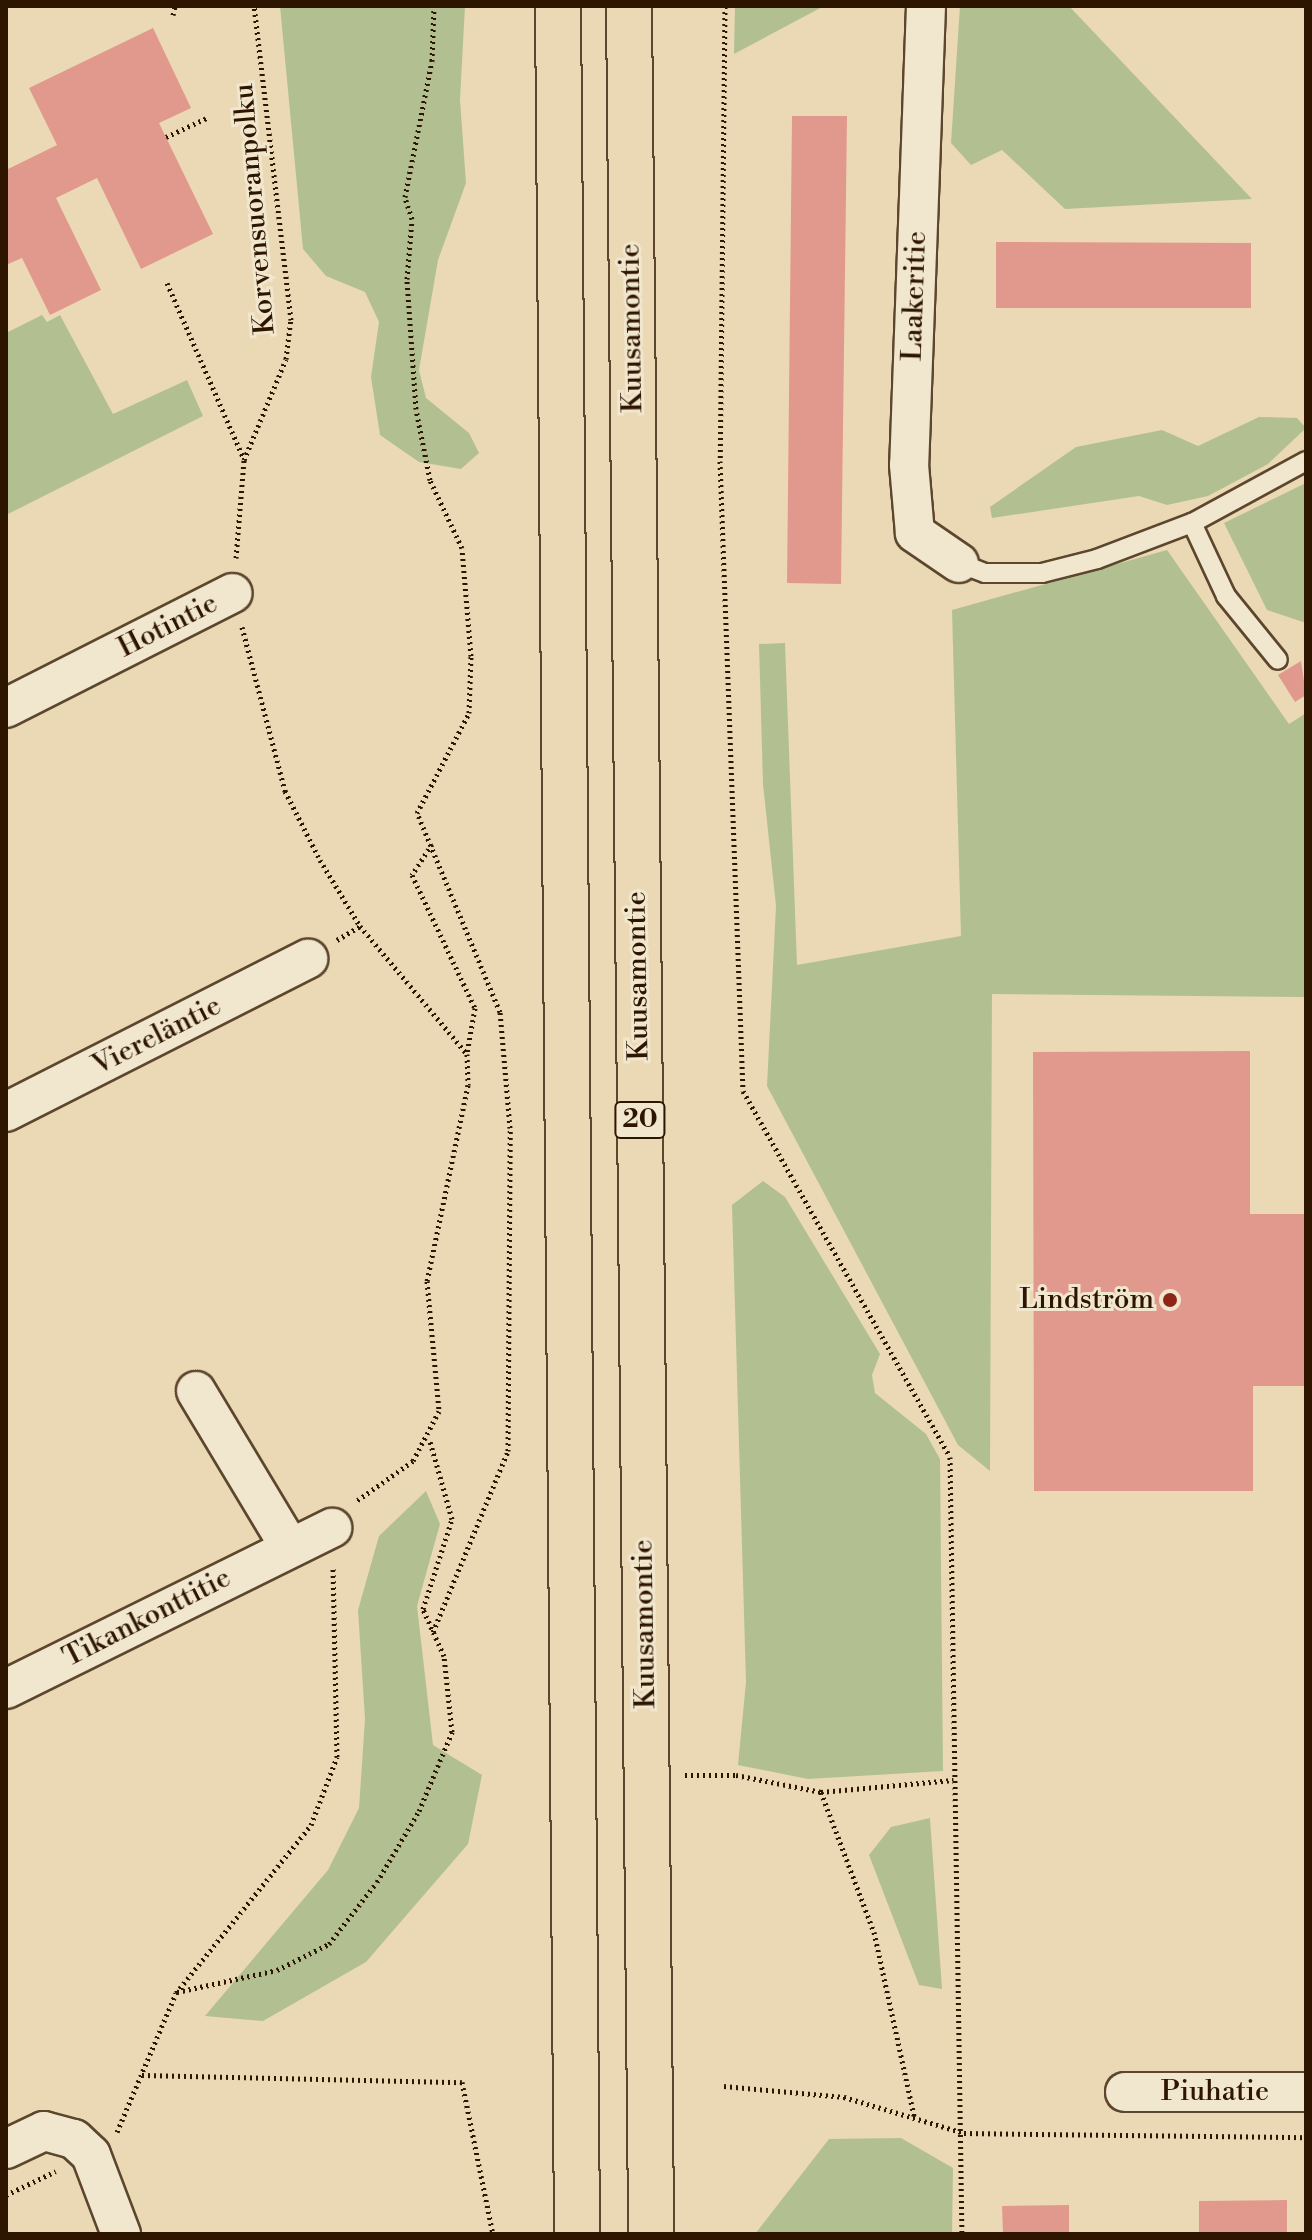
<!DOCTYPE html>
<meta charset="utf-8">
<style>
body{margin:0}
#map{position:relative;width:1312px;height:2240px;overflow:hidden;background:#ead9b4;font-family:"Libre Bodoni",serif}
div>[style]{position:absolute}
.green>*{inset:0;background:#b2c091}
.building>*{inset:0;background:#e2998d}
.path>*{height:5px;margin-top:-2.5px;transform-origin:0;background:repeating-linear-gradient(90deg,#2d1500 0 2px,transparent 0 6px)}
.roads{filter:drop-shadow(2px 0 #5c462d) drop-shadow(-2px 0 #5c462d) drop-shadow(0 2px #5c462d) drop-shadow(0 -2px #5c462d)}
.service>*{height:18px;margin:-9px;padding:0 9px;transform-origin:9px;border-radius:9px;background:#f1e6ce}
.minor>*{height:38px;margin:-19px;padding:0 19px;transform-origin:19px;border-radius:19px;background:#f1e6ce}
.trunk>*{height:44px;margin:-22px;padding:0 22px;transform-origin:22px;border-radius:22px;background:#ead9b4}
.dots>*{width:22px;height:22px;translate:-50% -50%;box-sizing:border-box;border:4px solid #f1e6ce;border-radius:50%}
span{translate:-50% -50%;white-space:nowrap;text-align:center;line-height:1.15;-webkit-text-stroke:6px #f1e6ce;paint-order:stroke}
.shield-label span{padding:2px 6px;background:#f1e6ce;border:2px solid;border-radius:6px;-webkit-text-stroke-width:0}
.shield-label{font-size:26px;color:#2d1500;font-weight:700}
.street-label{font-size:28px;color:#2d1500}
.poi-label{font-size:28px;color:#2d1500}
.right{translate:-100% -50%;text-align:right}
.frame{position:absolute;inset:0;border:8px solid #2d1500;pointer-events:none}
</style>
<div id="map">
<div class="green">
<i style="clip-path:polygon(280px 6px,465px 6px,460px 100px,466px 183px,438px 260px,419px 370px,426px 398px,469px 433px,479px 453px,461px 469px,419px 462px,380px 435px,371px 377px,379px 322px,365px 292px,326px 276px,303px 249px)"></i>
<i style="clip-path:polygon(735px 6px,824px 6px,734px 54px)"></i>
<i style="clip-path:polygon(960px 6px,1069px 6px,1252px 199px,1065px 209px,1002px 150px,971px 165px,951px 143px)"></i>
<i style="clip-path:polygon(42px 315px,47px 322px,60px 315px,113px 414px,187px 380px,203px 416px,6px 515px,6px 333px)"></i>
<i style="clip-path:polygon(1259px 417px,1297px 418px,1306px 428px,1268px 464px,1208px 496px,1167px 505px,1139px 496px,992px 518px,990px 507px,1076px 447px,1162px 430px,1198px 446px)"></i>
<i style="clip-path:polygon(1306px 483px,1306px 623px,1267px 610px,1224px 523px)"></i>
<i style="clip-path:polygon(1167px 550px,1289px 724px,1306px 713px,1306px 997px,992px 994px,990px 1471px,958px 1445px,767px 1086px,776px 906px,763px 784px,759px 644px,785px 643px,797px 965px,961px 936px,952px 610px)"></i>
<i style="clip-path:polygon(763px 1181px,785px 1197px,880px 1354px,872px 1375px,875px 1393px,926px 1434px,940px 1459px,943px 1771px,808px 1779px,738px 1765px,746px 1682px,732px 1205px)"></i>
<i style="clip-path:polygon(426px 1491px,440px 1524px,417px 1606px,433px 1745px,482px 1775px,468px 1844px,366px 1962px,263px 2021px,205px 2016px,328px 1870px,359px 1808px,365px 1719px,358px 1610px,379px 1536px)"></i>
<i style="clip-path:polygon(930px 1818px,942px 1989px,919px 1985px,869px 1855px,891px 1827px)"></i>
<i style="clip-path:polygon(901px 2138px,953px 2168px,952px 2234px,755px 2234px,829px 2139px)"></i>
</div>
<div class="building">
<i style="clip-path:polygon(153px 28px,191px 108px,159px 123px,213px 234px,141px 269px,97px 178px,56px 198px,101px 290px,50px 315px,22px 258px,6px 265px,6px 170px,57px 145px,29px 88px)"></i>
<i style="clip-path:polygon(792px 116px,847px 116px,841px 584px,787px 583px)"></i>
<i style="clip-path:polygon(996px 242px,1251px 243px,1251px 308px,996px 308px)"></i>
<i style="clip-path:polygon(1301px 661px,1306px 695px,1295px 702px,1278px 675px)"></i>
<i style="clip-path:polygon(1250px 1051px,1250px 1214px,1306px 1214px,1306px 1386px,1253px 1386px,1253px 1491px,1034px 1491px,1033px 1052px)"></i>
<i style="clip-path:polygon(1287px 2200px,1287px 2234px,1199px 2232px,1199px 2201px)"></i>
<i style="clip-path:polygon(1069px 2205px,1069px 2234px,1003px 2234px,1002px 2206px)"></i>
</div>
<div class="path">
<i style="left:725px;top:6px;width:455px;rotate:90.6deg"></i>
<i style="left:720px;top:461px;width:630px;rotate:87.91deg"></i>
<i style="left:743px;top:1091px;width:420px;rotate:60.5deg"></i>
<i style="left:950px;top:1457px;width:777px;rotate:89.12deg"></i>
<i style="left:173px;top:15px;width:9px;rotate:-77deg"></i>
<i style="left:166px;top:137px;width:45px;rotate:-24.9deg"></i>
<i style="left:167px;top:283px;width:192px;rotate:66.4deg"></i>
<i style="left:236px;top:558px;width:98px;rotate:-85.3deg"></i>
<i style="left:244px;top:460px;width:109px;rotate:-67.4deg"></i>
<i style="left:286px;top:359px;width:39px;rotate:-83deg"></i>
<i style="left:291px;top:320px;width:316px;rotate:-96.7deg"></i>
<i style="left:242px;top:627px;width:170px;rotate:75.3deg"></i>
<i style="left:285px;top:791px;width:77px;rotate:63.1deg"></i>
<i style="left:320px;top:860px;width:77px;rotate:58.8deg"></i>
<i style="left:360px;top:926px;width:167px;rotate:50.1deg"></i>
<i style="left:467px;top:1054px;width:31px;rotate:88deg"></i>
<i style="left:468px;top:1085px;width:200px;rotate:101.8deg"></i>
<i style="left:427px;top:1281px;width:131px;rotate:84.7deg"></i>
<i style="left:439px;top:1411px;width:56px;rotate:117.5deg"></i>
<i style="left:413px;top:1461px;width:71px;rotate:144.7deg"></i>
<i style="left:432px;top:844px;width:37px;rotate:123deg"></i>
<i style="left:412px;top:875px;width:147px;rotate:64.7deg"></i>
<i style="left:475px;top:1008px;width:46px;rotate:100.1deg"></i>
<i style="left:337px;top:940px;width:27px;rotate:-31deg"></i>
<i style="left:433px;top:1632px;width:196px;rotate:-67.5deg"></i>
<i style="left:508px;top:1451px;width:323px;rotate:-89.6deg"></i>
<i style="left:510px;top:1128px;width:116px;rotate:-94.9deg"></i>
<i style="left:500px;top:1012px;width:216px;rotate:-112.6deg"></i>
<i style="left:417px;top:813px;width:113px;rotate:-62.5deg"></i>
<i style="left:469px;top:713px;width:57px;rotate:-88deg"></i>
<i style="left:471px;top:656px;width:108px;rotate:-94.8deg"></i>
<i style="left:462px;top:548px;width:75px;rotate:-115.2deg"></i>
<i style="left:430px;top:480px;width:72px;rotate:-101.2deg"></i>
<i style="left:416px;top:409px;width:130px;rotate:-94deg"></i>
<i style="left:407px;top:279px;width:60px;rotate:-85.2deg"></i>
<i style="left:412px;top:219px;width:23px;rotate:-108deg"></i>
<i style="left:405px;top:197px;width:139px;rotate:-78.8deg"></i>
<i style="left:432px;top:61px;width:55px;rotate:-87.9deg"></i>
<i style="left:685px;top:1775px;width:51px"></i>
<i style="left:736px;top:1775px;width:87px;rotate:11.3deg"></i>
<i style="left:821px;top:1792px;width:133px;rotate:-5.2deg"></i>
<i style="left:821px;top:1792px;width:150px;rotate:69.3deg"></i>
<i style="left:874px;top:1932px;width:188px;rotate:77.7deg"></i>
<i style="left:177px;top:1992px;width:102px;rotate:-12.4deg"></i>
<i style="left:277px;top:1970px;width:58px;rotate:-26.6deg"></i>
<i style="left:329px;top:1944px;width:78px;rotate:-52.3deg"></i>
<i style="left:377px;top:1882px;width:82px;rotate:-59.4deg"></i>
<i style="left:419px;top:1811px;width:86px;rotate:-67.3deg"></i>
<i style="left:452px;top:1732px;width:76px;rotate:-96deg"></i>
<i style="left:444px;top:1656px;width:51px;rotate:-114.1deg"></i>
<i style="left:423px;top:1609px;width:95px;rotate:-72.1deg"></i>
<i style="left:452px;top:1519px;width:81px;rotate:-105.8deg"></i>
<i style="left:142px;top:2075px;width:320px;rotate:1.3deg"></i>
<i style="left:462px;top:2082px;width:155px;rotate:78.5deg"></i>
<i style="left:724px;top:2086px;width:121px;rotate:5.2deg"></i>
<i style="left:844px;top:2097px;width:125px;rotate:16.7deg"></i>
<i style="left:964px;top:2133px;width:342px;rotate:0.7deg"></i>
<i style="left:117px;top:2132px;width:151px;rotate:-67deg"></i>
<i style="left:176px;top:1993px;width:216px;rotate:-51.2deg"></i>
<i style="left:311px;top:1825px;width:73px;rotate:-69.1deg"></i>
<i style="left:337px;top:1757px;width:190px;rotate:-91.2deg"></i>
<i style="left:6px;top:2195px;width:55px;rotate:-25.6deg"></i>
</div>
<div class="roads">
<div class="service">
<i style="left:1192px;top:523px;width:81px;rotate:65deg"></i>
<i style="left:1226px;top:596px;width:82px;rotate:50.9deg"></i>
<i style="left:959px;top:563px;width:28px;rotate:21deg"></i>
<i style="left:985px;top:573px;width:57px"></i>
<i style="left:1042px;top:573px;width:57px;rotate:-14.3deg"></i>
<i style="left:1097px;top:559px;width:102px;rotate:-20.8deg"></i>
<i style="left:1192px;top:523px;width:130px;rotate:-28.5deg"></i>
</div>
<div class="minor">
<i style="left:926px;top:6px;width:459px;rotate:92.1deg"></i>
<i style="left:909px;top:465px;width:68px;rotate:85deg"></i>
<i style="left:915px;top:533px;width:53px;rotate:34.3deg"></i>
<i style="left:6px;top:708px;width:254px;rotate:-26.9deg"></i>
<i style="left:6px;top:1112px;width:339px;rotate:-26.9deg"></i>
<i style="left:196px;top:1391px;width:181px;rotate:59deg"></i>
<i style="left:6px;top:1689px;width:364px;rotate:-26.3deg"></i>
<i style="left:1125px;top:2092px;width:181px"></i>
<i style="left:6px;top:2149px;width:42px;rotate:-25.3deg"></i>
<i style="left:44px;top:2131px;width:31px;rotate:15deg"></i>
<i style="left:74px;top:2139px;width:23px;rotate:43deg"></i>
<i style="left:91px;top:2155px;width:85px;rotate:69.2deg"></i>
</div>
<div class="trunk">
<i style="left:558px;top:6px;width:2228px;rotate:89.51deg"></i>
<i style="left:629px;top:6px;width:2228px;rotate:89.43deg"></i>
</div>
</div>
<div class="dots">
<i style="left:1170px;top:1300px;background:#8f2418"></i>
</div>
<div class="shield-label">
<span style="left:640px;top:1120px">20</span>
</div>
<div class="street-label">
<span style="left:255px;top:209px;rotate:-95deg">Korvensuoranpolku</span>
<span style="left:915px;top:296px;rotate:-88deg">Laakeritie</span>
<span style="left:632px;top:328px;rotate:-91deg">Kuusamontie</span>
<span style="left:168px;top:626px;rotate:-27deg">Hotintie</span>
<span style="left:638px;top:976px;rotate:-91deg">Kuusamontie</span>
<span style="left:157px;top:1036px;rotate:-27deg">Viereläntie</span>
<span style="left:147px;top:1618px;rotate:-27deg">Tikankonttitie</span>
<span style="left:645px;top:1624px;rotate:-91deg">Kuusamontie</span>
<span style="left:1215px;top:2092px">Piuhatie</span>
</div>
<div class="poi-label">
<span class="right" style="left:1154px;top:1300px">Lindström</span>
</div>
<div class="frame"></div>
</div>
